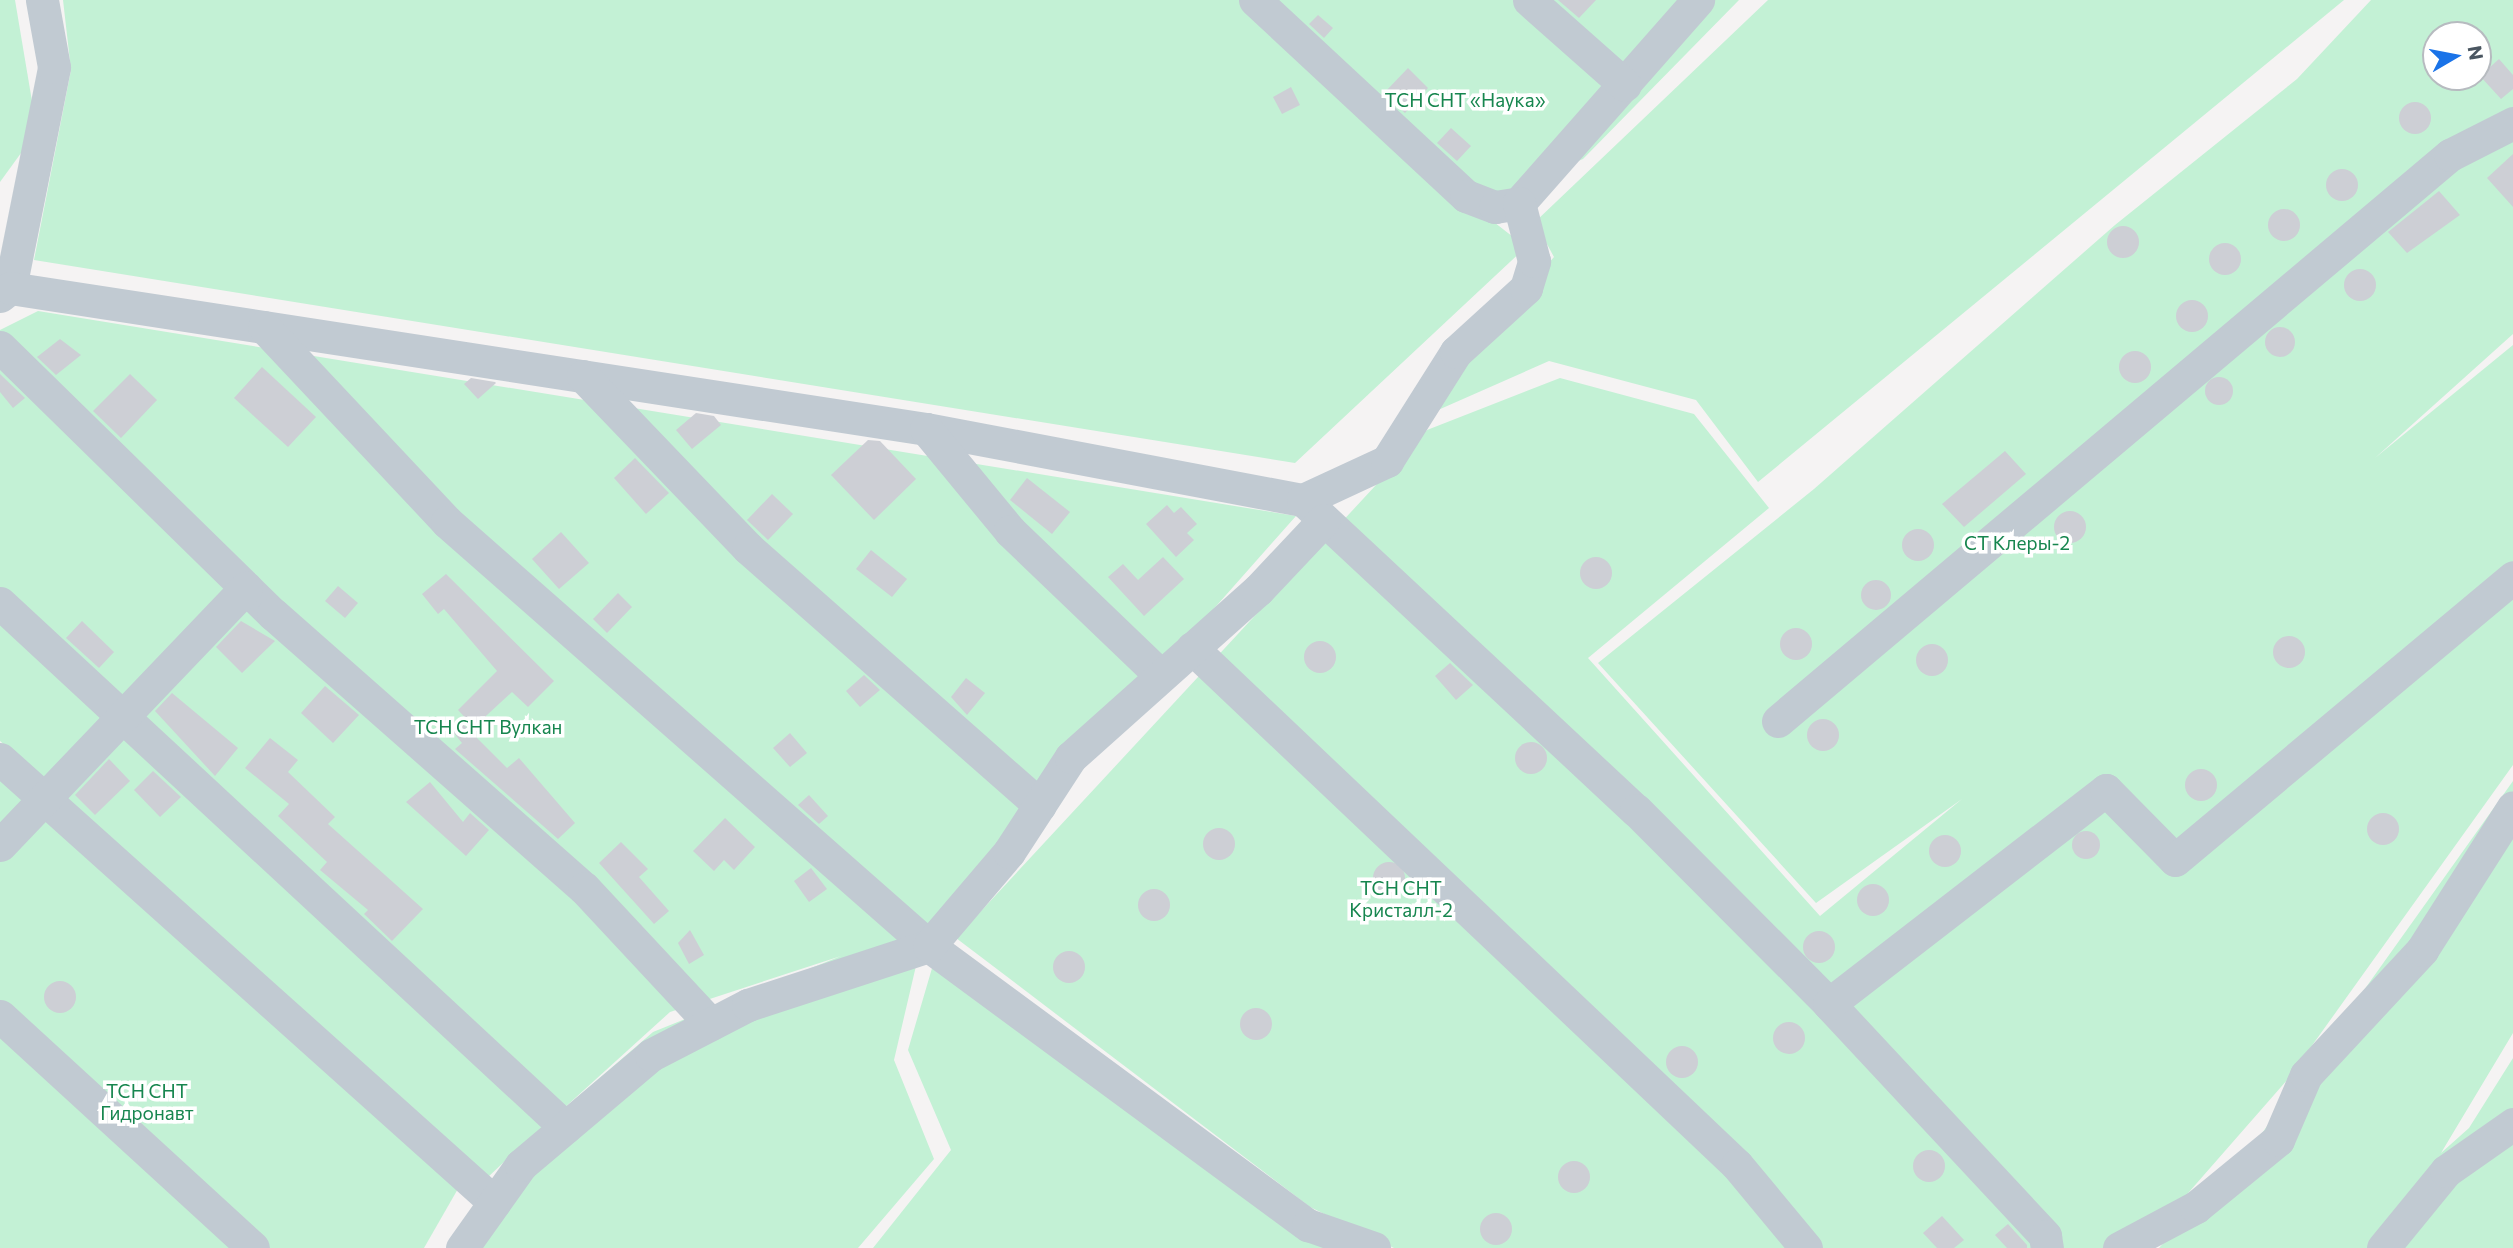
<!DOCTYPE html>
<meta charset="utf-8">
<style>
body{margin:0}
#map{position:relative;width:2513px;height:1248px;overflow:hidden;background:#f5f3f3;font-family:Commissioner,sans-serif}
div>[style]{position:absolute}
.green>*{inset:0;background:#c3f1d5}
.building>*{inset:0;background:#cdcfd5}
.round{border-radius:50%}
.minor>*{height:33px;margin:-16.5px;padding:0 16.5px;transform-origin:16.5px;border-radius:16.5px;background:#c1cad2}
span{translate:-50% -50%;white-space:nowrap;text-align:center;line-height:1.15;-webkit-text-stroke:7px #fff;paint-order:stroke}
.park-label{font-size:19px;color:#17864f}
.north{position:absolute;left:2422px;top:21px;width:70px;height:70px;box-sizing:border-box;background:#fff;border:2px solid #b7bbc0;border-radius:50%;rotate:80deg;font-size:19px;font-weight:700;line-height:28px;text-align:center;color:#4a5661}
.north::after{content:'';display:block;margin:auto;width:24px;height:32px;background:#1a73e8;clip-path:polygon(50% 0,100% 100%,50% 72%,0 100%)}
</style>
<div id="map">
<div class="green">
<i style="clip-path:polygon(0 0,15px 0,37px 131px,0 182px)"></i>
<i style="clip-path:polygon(63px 0,1739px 0,1583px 159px,1472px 205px,1526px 247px,1295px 463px,34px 260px,71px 70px)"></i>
<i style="clip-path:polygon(1768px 0,2344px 0,1758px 482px,1696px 400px,1549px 361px,1404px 425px,1554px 257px,1535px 222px)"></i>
<i style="clip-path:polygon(evenodd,2371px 0,2513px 0,2513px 334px,2375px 458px,2513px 345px,2513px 765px,2288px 1079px,2140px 1248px,1394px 1248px,1310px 1207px,956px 938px,1427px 430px,1560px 378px,1694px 414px,1769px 508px,1588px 658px,1820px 916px,1962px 799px,1816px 903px,1598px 663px,1814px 489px,2115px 225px,2297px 79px,2371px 0,2436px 35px,2478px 35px,2478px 77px,2436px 77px,2436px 35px)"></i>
<i style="clip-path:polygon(evenodd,38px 311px,1296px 516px,933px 926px,919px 953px,894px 1060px,934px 1159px,858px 1248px,479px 1248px,505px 1161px,487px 1178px,0 741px,0 330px,38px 311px,841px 956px,653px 1032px,552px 1119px,670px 1012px,841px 956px)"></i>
<i style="clip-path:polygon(0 772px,459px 1187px,424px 1248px,0 1248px)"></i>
<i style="clip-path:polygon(2513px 781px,2513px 1033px,2441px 1153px,2469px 1128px,2513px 1058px,2513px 1248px,2159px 1248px,2255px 1143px)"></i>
<i style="clip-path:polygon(935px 958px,1344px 1248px,873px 1248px,951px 1150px,908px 1050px)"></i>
</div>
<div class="building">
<i style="clip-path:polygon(1558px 0,1596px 0,1579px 18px)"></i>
<i style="clip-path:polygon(1318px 15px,1333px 28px,1324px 38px,1309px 24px)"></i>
<i style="clip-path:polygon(2499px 59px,2513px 75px,2513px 89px,2501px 99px,2480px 76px)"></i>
<i style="clip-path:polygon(1408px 68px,1428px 88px,1405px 113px,1384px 93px)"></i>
<i style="clip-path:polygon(1291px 87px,1300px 105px,1282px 114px,1273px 97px)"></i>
<i class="round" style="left:2399px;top:102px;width:32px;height:32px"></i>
<i style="clip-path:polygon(1451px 128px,1471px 146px,1457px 161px,1437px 143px)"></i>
<i style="clip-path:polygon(2513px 154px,2513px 207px,2487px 178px)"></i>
<i class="round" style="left:2326px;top:169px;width:32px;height:32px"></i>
<i style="clip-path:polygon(2439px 191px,2460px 215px,2407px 253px,2388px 232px)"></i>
<i class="round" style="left:2268px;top:209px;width:32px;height:32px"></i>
<i class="round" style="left:2107px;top:226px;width:32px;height:32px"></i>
<i class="round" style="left:2209px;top:243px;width:32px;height:32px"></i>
<i class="round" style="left:2344px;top:269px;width:32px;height:32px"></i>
<i class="round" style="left:2176px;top:300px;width:32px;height:32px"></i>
<i class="round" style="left:2265px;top:327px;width:30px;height:30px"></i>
<i style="clip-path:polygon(60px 339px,81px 355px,56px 375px,37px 357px)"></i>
<i class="round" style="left:2119px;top:351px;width:32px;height:32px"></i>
<i style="clip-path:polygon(262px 367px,316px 417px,288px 447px,234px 398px)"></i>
<i style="clip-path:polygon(0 374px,25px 398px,13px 408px,0 392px)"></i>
<i style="clip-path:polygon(130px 374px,157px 400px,121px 438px,93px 411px)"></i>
<i class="round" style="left:2205px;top:377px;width:28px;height:28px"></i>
<i style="clip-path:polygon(471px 378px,495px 382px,496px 383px,478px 399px,464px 384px)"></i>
<i style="clip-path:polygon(696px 413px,714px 416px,721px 425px,692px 449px,676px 430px)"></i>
<i style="clip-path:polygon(868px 440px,880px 441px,916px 479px,874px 520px,831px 475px)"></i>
<i style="clip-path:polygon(2005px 451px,2026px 474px,1964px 527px,1942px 504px)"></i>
<i style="clip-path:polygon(635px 458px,669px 493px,646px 514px,614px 478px)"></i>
<i style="clip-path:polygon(1027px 478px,1070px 512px,1052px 534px,1010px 500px)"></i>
<i style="clip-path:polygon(772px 494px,793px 514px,768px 540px,747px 520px)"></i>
<i style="clip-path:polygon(1167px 505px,1174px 513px,1181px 507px,1197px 524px,1187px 533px,1194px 540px,1176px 557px,1146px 524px)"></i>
<i class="round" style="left:2054px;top:511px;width:32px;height:32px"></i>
<i class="round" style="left:1902px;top:529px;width:32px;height:32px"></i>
<i style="clip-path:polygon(561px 532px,589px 563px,559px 589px,532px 559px)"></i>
<i style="clip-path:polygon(871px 550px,907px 579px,892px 597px,856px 569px)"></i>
<i class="round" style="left:1580px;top:557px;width:32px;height:32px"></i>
<i style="clip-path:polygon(1163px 557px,1184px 579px,1144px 616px,1108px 577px,1123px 564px,1138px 580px)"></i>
<i style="clip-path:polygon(446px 574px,554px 681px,528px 707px,512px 692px,474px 727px,458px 710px,497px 671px,444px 609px,438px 614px,422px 594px)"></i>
<i class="round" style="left:1861px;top:580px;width:30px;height:30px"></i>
<i style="clip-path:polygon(338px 586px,358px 603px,345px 618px,325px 601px)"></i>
<i style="clip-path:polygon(618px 593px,632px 607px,607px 633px,593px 619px)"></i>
<i style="clip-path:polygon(82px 621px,114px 652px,99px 668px,66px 638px)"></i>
<i style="clip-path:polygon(241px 621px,275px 641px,242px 673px,216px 647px)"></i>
<i class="round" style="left:1780px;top:628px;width:32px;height:32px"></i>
<i class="round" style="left:2273px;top:636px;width:32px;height:32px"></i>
<i class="round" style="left:1304px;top:641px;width:32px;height:32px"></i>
<i class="round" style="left:1916px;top:644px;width:32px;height:32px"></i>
<i style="clip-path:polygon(1450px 663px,1473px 685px,1456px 700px,1435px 676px)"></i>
<i style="clip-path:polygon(864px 675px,880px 690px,860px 707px,846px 691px)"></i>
<i style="clip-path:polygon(966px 678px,985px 693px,967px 715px,951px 697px)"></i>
<i style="clip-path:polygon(325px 686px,359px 715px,333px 743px,301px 713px)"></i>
<i style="clip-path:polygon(172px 693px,238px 748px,215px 776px,155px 711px)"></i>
<i class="round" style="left:1807px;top:719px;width:32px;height:32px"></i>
<i style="clip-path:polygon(463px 724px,507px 768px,519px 758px,575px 823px,558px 839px,455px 749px,462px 743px,453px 732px)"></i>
<i style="clip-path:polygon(790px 733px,807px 753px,790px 767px,773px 748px)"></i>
<i style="clip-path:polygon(270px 738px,298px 760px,288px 772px,335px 817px,328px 824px,423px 909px,392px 941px,364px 914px,368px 910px,320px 870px,327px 862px,278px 816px,289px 804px,245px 768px)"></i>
<i class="round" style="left:1515px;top:742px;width:32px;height:32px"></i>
<i style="clip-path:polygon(109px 759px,130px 781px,95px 815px,75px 795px)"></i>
<i class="round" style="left:2185px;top:769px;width:32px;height:32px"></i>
<i style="clip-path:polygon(153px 771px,181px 797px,160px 817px,134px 790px)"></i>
<i style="clip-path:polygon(430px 782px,463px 822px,470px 813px,489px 830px,466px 856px,406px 802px)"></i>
<i style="clip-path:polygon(809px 795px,828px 816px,819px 824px,798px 805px)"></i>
<i class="round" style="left:2367px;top:813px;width:32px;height:32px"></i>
<i style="clip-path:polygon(725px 818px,755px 847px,734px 870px,724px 860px,714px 871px,693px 851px)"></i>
<i class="round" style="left:1203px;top:828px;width:32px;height:32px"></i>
<i class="round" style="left:2072px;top:831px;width:28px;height:28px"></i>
<i class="round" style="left:1929px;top:835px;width:32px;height:32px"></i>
<i style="clip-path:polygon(621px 842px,648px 869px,639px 877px,669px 911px,654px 924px,599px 863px)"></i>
<i class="round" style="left:1373px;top:862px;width:32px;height:32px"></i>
<i style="clip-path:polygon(811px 868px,827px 889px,809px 902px,794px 881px)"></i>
<i class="round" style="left:1857px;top:884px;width:32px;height:32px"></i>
<i class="round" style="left:1138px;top:889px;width:32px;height:32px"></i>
<i style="clip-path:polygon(690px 930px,704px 955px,689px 964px,678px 943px)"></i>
<i class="round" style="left:1803px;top:931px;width:32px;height:32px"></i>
<i class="round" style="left:1053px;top:951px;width:32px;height:32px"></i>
<i class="round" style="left:44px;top:981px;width:32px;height:32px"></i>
<i class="round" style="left:1240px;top:1008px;width:32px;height:32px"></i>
<i class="round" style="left:1773px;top:1022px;width:32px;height:32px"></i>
<i class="round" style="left:1666px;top:1046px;width:32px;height:32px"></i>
<i class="round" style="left:1913px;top:1150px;width:32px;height:32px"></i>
<i class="round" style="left:1558px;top:1161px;width:32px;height:32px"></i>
<i class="round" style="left:1480px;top:1213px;width:32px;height:32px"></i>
<i style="clip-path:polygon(1942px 1216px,1964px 1240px,1954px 1248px,1937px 1248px,1923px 1233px)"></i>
<i style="clip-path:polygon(2008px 1224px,2027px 1245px,2027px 1248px,2007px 1248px,1995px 1235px)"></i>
</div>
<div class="minor">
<i style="left:1255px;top:0;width:288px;rotate:42.9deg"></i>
<i style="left:1466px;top:196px;width:31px;rotate:21deg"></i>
<i style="left:1495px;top:207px;width:24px;rotate:-9deg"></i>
<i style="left:1519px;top:203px;width:271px;rotate:-48.6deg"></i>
<i style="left:1529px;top:0;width:128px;rotate:41.5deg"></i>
<i style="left:10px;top:288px;width:225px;rotate:-78.7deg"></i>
<i style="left:54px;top:67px;width:68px;rotate:-100.2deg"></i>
<i style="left:0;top:296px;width:13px;rotate:-39deg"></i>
<i style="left:10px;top:288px;width:927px;rotate:8.75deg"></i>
<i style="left:926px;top:429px;width:384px;rotate:10.7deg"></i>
<i style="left:1303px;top:500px;width:455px;rotate:43deg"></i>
<i style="left:1636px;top:810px;width:274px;rotate:45.1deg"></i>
<i style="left:1829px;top:1004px;width:317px;rotate:47deg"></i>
<i style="left:2045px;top:1236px;width:12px;rotate:81deg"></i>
<i style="left:264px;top:327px;width:267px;rotate:46.8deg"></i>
<i style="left:447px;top:522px;width:642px;rotate:41.34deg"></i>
<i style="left:929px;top:946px;width:471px;rotate:36.4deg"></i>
<i style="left:1308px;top:1225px;width:70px;rotate:19.2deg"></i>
<i style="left:0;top:347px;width:382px;rotate:44.4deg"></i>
<i style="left:273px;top:614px;width:414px;rotate:41.4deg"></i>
<i style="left:584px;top:888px;width:186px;rotate:47deg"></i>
<i style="left:583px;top:376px;width:238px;rotate:46.2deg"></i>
<i style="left:748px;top:548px;width:389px;rotate:41.4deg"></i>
<i style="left:926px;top:429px;width:132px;rotate:50.5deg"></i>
<i style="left:1010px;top:531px;width:209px;rotate:43.8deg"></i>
<i style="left:1303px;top:500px;width:93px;rotate:-24.9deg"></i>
<i style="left:1387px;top:461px;width:129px;rotate:-57.7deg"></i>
<i style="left:1456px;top:352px;width:95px;rotate:-42.4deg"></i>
<i style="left:1526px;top:288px;width:28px;rotate:-73deg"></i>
<i style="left:1534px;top:261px;width:60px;rotate:-104.5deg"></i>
<i style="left:0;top:603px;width:771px;rotate:42.84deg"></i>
<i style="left:1192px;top:648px;width:751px;rotate:43.49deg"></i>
<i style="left:1737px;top:1165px;width:108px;rotate:50.3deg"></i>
<i style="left:1778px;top:721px;width:879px;rotate:-40.11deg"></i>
<i style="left:2450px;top:155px;width:71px;rotate:-26.9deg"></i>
<i style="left:0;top:759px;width:664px;rotate:41.88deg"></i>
<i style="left:0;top:845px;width:356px;rotate:-46.3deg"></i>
<i style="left:1829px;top:1004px;width:350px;rotate:-37.7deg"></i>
<i style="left:2106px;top:790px;width:98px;rotate:45.4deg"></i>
<i style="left:2175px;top:860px;width:441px;rotate:-39.9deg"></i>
<i style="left:0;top:1016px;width:343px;rotate:42.5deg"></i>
<i style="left:462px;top:1248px;width:102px;rotate:-54.6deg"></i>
<i style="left:521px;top:1165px;width:170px;rotate:-40.2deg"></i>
<i style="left:651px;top:1055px;width:109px;rotate:-27.3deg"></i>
<i style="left:748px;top:1005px;width:190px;rotate:-18.1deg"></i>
<i style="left:929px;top:946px;width:123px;rotate:-49.6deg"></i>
<i style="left:1009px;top:852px;width:113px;rotate:-56.9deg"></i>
<i style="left:1071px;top:757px;width:251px;rotate:-41.8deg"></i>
<i style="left:1258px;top:590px;width:96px;rotate:-46.7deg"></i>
<i style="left:2119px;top:1248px;width:87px;rotate:-28deg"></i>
<i style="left:2196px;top:1207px;width:106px;rotate:-39.3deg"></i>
<i style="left:2278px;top:1140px;width:71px;rotate:-66.7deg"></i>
<i style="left:2306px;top:1075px;width:171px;rotate:-47.1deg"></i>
<i style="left:2422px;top:950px;width:169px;rotate:-57.5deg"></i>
<i style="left:2383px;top:1248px;width:99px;rotate:-50.7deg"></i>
<i style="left:2446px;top:1171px;width:82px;rotate:-35deg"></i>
</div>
<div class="park-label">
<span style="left:1465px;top:100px">ТСН СНТ «Наука»</span>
<span style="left:2017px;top:543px">СТ Клеры-2</span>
<span style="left:488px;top:727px">ТСН СНТ Вулкан</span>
<span style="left:1401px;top:899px">ТСН СНТ<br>Кристалл-2</span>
<span style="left:147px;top:1102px">ТСН СНТ<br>Гидронавт</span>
</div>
<div class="north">N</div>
</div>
